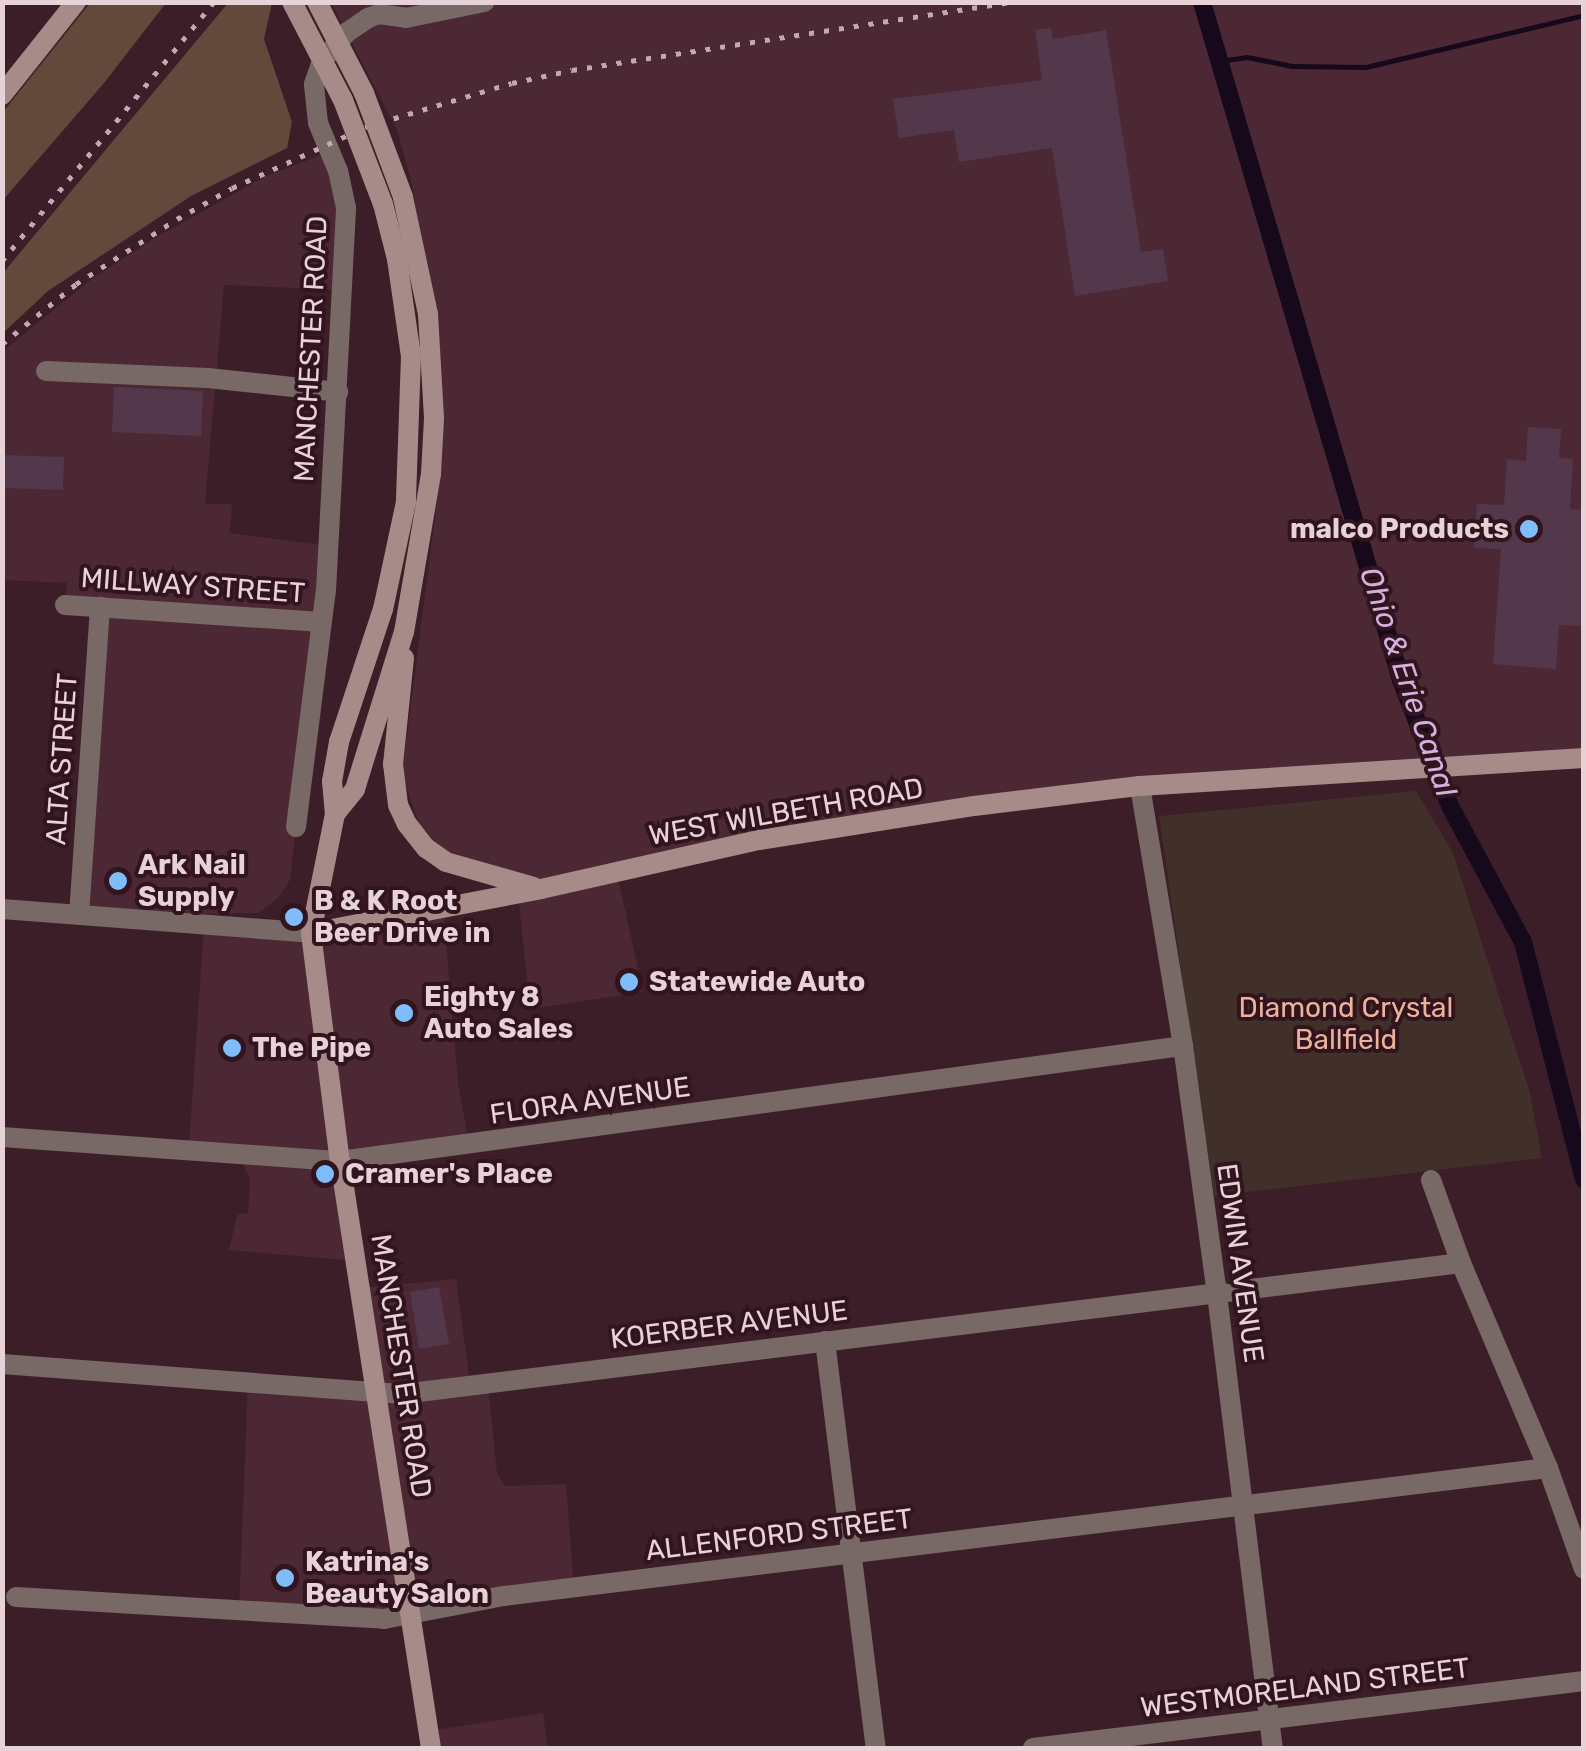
<!DOCTYPE html>
<style>
body{margin:0}
#map{position:relative;width:1586px;height:1751px;overflow:hidden;background:#3b1e27;font-family:Rubik,sans-serif}
div>[style]{position:absolute}
.built>*{inset:0;background:#4b2833}
.green>*{inset:0;background:#403029}
.forest>*{inset:0;background:#63483c}
.stream>*{height:5px;margin:-2.5px;padding:0 2.5px;transform-origin:2.5px;border-radius:2.5px;background:#15091b}
.canal>*{height:18px;margin:-9px;padding:0 9px;transform-origin:9px;border-radius:9px;background:#15091b}
.building>*{inset:0;background:#53384b}
.street>*{height:20px;margin:-10px;padding:0 10px;transform-origin:10px;border-radius:10px;background:#786866}
.secondary>*{height:20px;margin:-10px;padding:0 10px;transform-origin:10px;border-radius:10px;background:#a68b89}
.rail>*{height:5px;margin-top:-2.5px;transform-origin:0;background:repeating-linear-gradient(90deg,#c0a9b0 0 5px,transparent 0 15px)}
.secondary-bridge>*{height:20px;margin:-10px;padding:0 10px;transform-origin:10px;border-radius:10px;background:#a68b89}
.dots>*{width:28px;height:28px;translate:-50% -50%;box-sizing:border-box;border:5px solid #31141e;border-radius:50%}
span{translate:-50% -50%;white-space:nowrap;text-align:center;line-height:1.15;-webkit-text-stroke:8px #31141e;paint-order:stroke}
.street-label{font-size:28px;color:#e7d2d8}
.poi-label{font-size:28px;color:#e7d2d8;font-weight:700}
.right{translate:-100% -50%;text-align:right}
.left{translate:0 -50%;text-align:left}
.park-label{font-size:28px;color:#eab49c}
.water-label{font-size:30px;color:#d1b1de;font-style:italic}
.frame{position:absolute;inset:0;border:5px solid #e7d2d8;pointer-events:none}
</style>
<div id="map">
<div class="built">
<i style="clip-path:polygon(331px 3px,1583px 3px,1583px 758px,1140px 786px,617px 873px,643px 992px,530px 1009px,518px 893px,457px 867px,419px 824px,402px 774px,442px 462px,439px 348px,411px 180px,397px 130px)"></i>
<i style="clip-path:polygon(329px 152px,338px 171px,343px 290px,224px 285px,205px 504px,232px 504px,230px 533px,328px 546px,290px 880px,279px 897px,258px 913px,79px 915px,100px 608px,65px 605px,67px 583px,3px 580px,3px 351px,93px 278px,160px 235px,266px 176px)"></i>
<i style="clip-path:polygon(443px 908px,458px 1083px,469px 1145px,341px 1162px,356px 1261px,229px 1250px,237px 1215px,248px 1213px,250px 1179px,238px 1152px,189px 1146px,204px 925px,311px 933px)"></i>
<i style="clip-path:polygon(456px 1279px,470px 1384px,488px 1383px,497px 1473px,505px 1486px,566px 1484px,574px 1588px,412px 1613px,239px 1610px,248px 1381px,376px 1391px,361px 1288px)"></i>
<i style="clip-path:polygon(543px 1713px,548px 1748px,431px 1748px,429px 1731px)"></i>
</div>
<div class="green">
<i style="clip-path:polygon(1416px 791px,1453px 853px,1530px 1093px,1542px 1158px,1214px 1196px,1159px 816px)"></i>
</div>
<div class="forest">
<i style="clip-path:polygon(90px 3px,166px 3px,104px 83px,3px 200px,3px 112px)"></i>
<i style="clip-path:polygon(228px 3px,272px 3px,264px 39px,292px 122px,287px 148px,191px 196px,48px 291px,3px 333px,3px 273px)"></i>
</div>
<div class="stream">
<i style="left:1219px;top:61px;width:28px;rotate:-8deg"></i>
<i style="left:1247px;top:57px;width:46px;rotate:11.3deg"></i>
<i style="left:1292px;top:66px;width:74px;rotate:0.8deg"></i>
<i style="left:1366px;top:67px;width:224px;rotate:-13.4deg"></i>
</div>
<div class="canal">
<i style="left:1202px;top:2px;width:707px;rotate:73.64deg"></i>
<i style="left:1401px;top:680px;width:135px;rotate:68.7deg"></i>
<i style="left:1450px;top:806px;width:154px;rotate:61.8deg"></i>
<i style="left:1523px;top:942px;width:245px;rotate:75.6deg"></i>
</div>
<div class="building">
<i style="clip-path:polygon(1051px 28px,1053px 39px,1106px 30px,1141px 252px,1163px 249px,1168px 281px,1075px 296px,1052px 148px,959px 162px,954px 130px,899px 138px,893px 99px,1042px 80px,1035px 30px)"></i>
<i style="clip-path:polygon(114px 387px,203px 391px,201px 436px,112px 432px)"></i>
<i style="clip-path:polygon(1528px 427px,1561px 429px,1559px 458px,1573px 459px,1570px 509px,1584px 510px,1584px 626px,1559px 625px,1556px 669px,1493px 664px,1501px 549px,1474px 548px,1477px 504px,1504px 505px,1507px 459px,1526px 461px)"></i>
<i style="clip-path:polygon(2px 455px,64px 457px,63px 490px,2px 488px)"></i>
<i style="clip-path:polygon(439px 1287px,449px 1344px,419px 1349px,410px 1292px)"></i>
</div>
<div class="street">
<i style="left:46px;top:371px;width:162px;rotate:2.5deg"></i>
<i style="left:208px;top:378px;width:131px;rotate:6.1deg"></i>
<i style="left:65px;top:605px;width:254px;rotate:3.8deg"></i>
<i style="left:1140px;top:786px;width:264px;rotate:80.6deg"></i>
<i style="left:1183px;top:1046px;width:250px;rotate:82.2deg"></i>
<i style="left:1217px;top:1294px;width:457px;rotate:83deg"></i>
<i style="left:296px;top:827px;width:238px;rotate:-82.8deg"></i>
<i style="left:326px;top:591px;width:384px;rotate:-87deg"></i>
<i style="left:346px;top:208px;width:38px;rotate:-102deg"></i>
<i style="left:338px;top:171px;width:52px;rotate:-112.6deg"></i>
<i style="left:318px;top:123px;width:39px;rotate:-96deg"></i>
<i style="left:314px;top:84px;width:24px;rotate:-71deg"></i>
<i style="left:322px;top:61px;width:37px;rotate:-49deg"></i>
<i style="left:346px;top:33px;width:27px;rotate:-34deg"></i>
<i style="left:368px;top:18px;width:12px;rotate:-20deg"></i>
<i style="left:379px;top:14px;width:27px;rotate:8deg"></i>
<i style="left:406px;top:18px;width:80px;rotate:-11.6deg"></i>
<i style="left:2px;top:909px;width:310px;rotate:4.4deg"></i>
<i style="left:79px;top:915px;width:309px;rotate:-86.1deg"></i>
<i style="left:2px;top:1137px;width:339px;rotate:4.1deg"></i>
<i style="left:340px;top:1161px;width:851px;rotate:-7.77deg"></i>
<i style="left:1431px;top:1180px;width:88px;rotate:70.1deg"></i>
<i style="left:1461px;top:1263px;width:223px;rotate:67deg"></i>
<i style="left:1548px;top:1468px;width:107px;rotate:70.4deg"></i>
<i style="left:825px;top:1341px;width:410px;rotate:82.9deg"></i>
<i style="left:2px;top:1364px;width:402px;rotate:4.3deg"></i>
<i style="left:403px;top:1394px;width:1066px;rotate:-7.06deg"></i>
<i style="left:16px;top:1597px;width:369px;rotate:3.4deg"></i>
<i style="left:384px;top:1619px;width:122px;rotate:-10.9deg"></i>
<i style="left:504px;top:1596px;width:1052px;rotate:-6.99deg"></i>
<i style="left:1033px;top:1748px;width:555px;rotate:-6.93deg"></i>
</div>
<div class="secondary">
<i style="left:2px;top:95px;width:119px;rotate:-51.5deg"></i>
<i style="left:383px;top:204px;width:57px;rotate:75.7deg"></i>
<i style="left:397px;top:259px;width:98px;rotate:81.8deg"></i>
<i style="left:411px;top:356px;width:146px;rotate:92deg"></i>
<i style="left:406px;top:502px;width:109px;rotate:102.1deg"></i>
<i style="left:383px;top:609px;width:140px;rotate:108.3deg"></i>
<i style="left:339px;top:742px;width:40px;rotate:100deg"></i>
<i style="left:332px;top:781px;width:33px;rotate:85deg"></i>
<i style="left:335px;top:814px;width:121px;rotate:101.4deg"></i>
<i style="left:311px;top:933px;width:230px;rotate:82.8deg"></i>
<i style="left:340px;top:1161px;width:594px;rotate:81.19deg"></i>
<i style="left:404px;top:658px;width:107px;rotate:95.9deg"></i>
<i style="left:393px;top:764px;width:41px;rotate:83deg"></i>
<i style="left:398px;top:805px;width:21px;rotate:65deg"></i>
<i style="left:407px;top:824px;width:31px;rotate:52deg"></i>
<i style="left:426px;top:848px;width:24px;rotate:35deg"></i>
<i style="left:446px;top:862px;width:91px;rotate:15.9deg"></i>
<i style="left:335px;top:814px;width:32px;rotate:-51deg"></i>
<i style="left:355px;top:789px;width:164px;rotate:-72.7deg"></i>
<i style="left:404px;top:632px;width:160px;rotate:-80.3deg"></i>
<i style="left:431px;top:474px;width:56px;rotate:-86.9deg"></i>
<i style="left:434px;top:418px;width:104px;rotate:-93.3deg"></i>
<i style="left:428px;top:314px;width:120px;rotate:-102.1deg"></i>
<i style="left:311px;top:933px;width:234px;rotate:-10.8deg"></i>
<i style="left:541px;top:889px;width:223px;rotate:-12.7deg"></i>
<i style="left:759px;top:840px;width:218px;rotate:-9deg"></i>
<i style="left:974px;top:806px;width:167px;rotate:-6.9deg"></i>
<i style="left:1140px;top:786px;width:445px;rotate:-3.6deg"></i>
</div>
<div class="rail">
<i style="left:2px;top:261px;width:335px;rotate:-50.7deg"></i>
<i style="left:2px;top:344px;width:95px;rotate:-39deg"></i>
<i style="left:76px;top:284px;width:120px;rotate:-32.8deg"></i>
<i style="left:177px;top:219px;width:63px;rotate:-29.4deg"></i>
<i style="left:232px;top:188px;width:146px;rotate:-24.6deg"></i>
<i style="left:365px;top:127px;width:153px;rotate:-16.7deg"></i>
<i style="left:512px;top:83px;width:61px;rotate:-12.2deg"></i>
<i style="left:572px;top:70px;width:444px;rotate:-8.8deg"></i>
</div>
<div class="secondary-bridge">
<i style="left:292px;top:2px;width:110px;rotate:62.5deg"></i>
<i style="left:343px;top:100px;width:111px;rotate:69deg"></i>
<i style="left:317px;top:2px;width:102px;rotate:62.7deg"></i>
<i style="left:364px;top:93px;width:111px;rotate:69.4deg"></i>
</div>
<div class="dots">
<i style="left:1529px;top:529px;background:#7fbdfa"></i>
<i style="left:118px;top:881px;background:#7fbdfa"></i>
<i style="left:294px;top:917px;background:#7fbdfa"></i>
<i style="left:629px;top:982px;background:#7fbdfa"></i>
<i style="left:404px;top:1013px;background:#7fbdfa"></i>
<i style="left:232px;top:1048px;background:#7fbdfa"></i>
<i style="left:325px;top:1174px;background:#7fbdfa"></i>
<i style="left:285px;top:1578px;background:#7fbdfa"></i>
</div>
<div class="street-label">
<span style="left:311px;top:349px;rotate:-87deg">MANCHESTER ROAD</span>
<span style="left:193px;top:586px;rotate:4deg">MILLWAY STREET</span>
<span style="left:62px;top:759px;rotate:-86deg">ALTA STREET</span>
<span style="left:786px;top:812px;rotate:-10deg">WEST WILBETH ROAD</span>
<span style="left:590px;top:1101px;rotate:-8deg">FLORA AVENUE</span>
<span style="left:1240px;top:1263px;rotate:82deg">EDWIN AVENUE</span>
<span style="left:729px;top:1325px;rotate:-7deg">KOERBER AVENUE</span>
<span style="left:401px;top:1366px;rotate:81deg">MANCHESTER ROAD</span>
<span style="left:779px;top:1535px;rotate:-7deg">ALLENFORD STREET</span>
<span style="left:1305px;top:1688px;rotate:-7deg">WESTMORELAND STREET</span>
</div>
<div class="poi-label">
<span class="right" style="left:1509px;top:529px">malco Products</span>
<span class="left" style="left:138px;top:881px">Ark Nail<br>Supply</span>
<span class="left" style="left:314px;top:917px">B &amp; K Root<br>Beer Drive in</span>
<span class="left" style="left:649px;top:982px">Statewide Auto</span>
<span class="left" style="left:424px;top:1013px">Eighty 8<br>Auto Sales</span>
<span class="left" style="left:252px;top:1048px">The Pipe</span>
<span class="left" style="left:345px;top:1174px">Cramer's Place</span>
<span class="left" style="left:305px;top:1578px">Katrina's<br>Beauty Salon</span>
</div>
<div class="park-label">
<span style="left:1346px;top:1024px">Diamond Crystal<br>Ballfield</span>
</div>
<div class="water-label">
<span style="left:1408px;top:682px;rotate:71deg">Ohio &amp; Erie Canal</span>
</div>
<div class="frame"></div>
</div>
